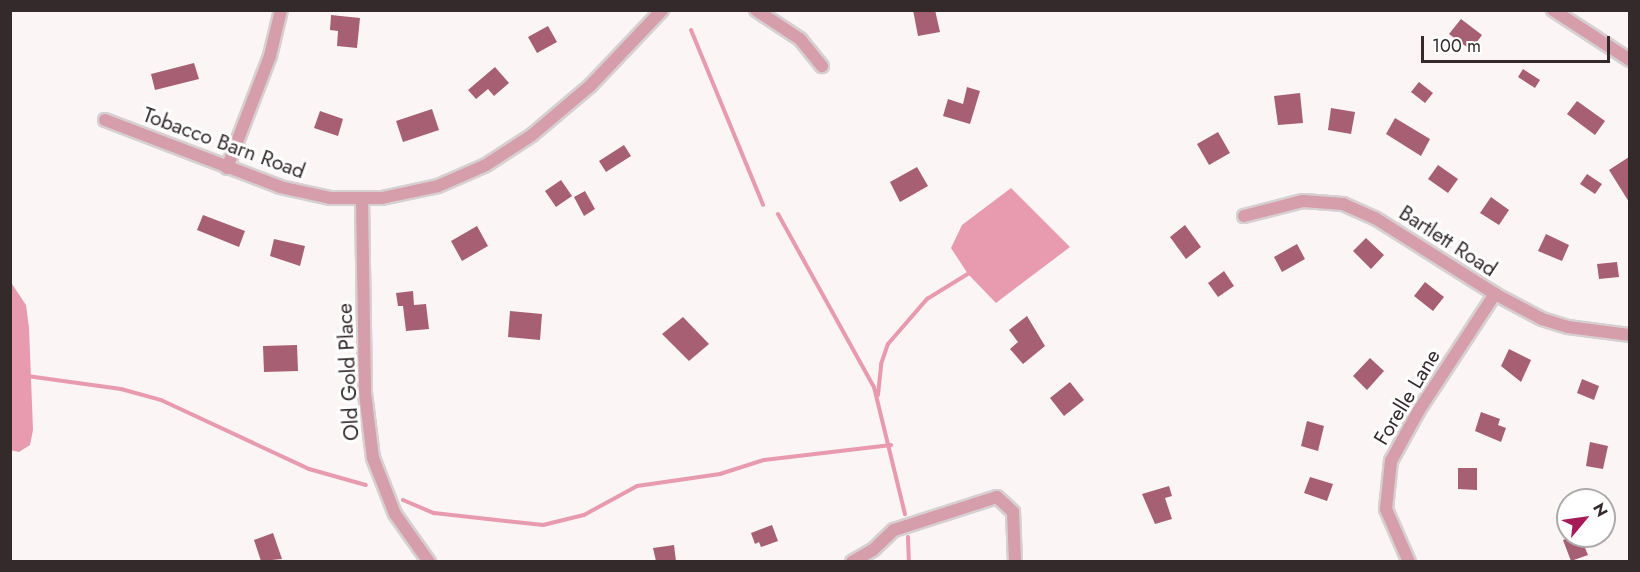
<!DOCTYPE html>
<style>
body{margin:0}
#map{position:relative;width:1640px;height:572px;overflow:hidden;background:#fbf5f6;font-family:Jost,sans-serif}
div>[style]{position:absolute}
.water>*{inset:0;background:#e89aaf}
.stream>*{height:4px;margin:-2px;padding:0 2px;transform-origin:2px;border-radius:2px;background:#e89aaf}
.building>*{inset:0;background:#a75f74}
.roads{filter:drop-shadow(2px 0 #d7d0d2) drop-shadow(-2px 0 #d7d0d2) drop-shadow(0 2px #d7d0d2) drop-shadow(0 -2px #d7d0d2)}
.street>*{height:12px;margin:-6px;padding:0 6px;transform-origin:6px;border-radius:6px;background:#d69dab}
span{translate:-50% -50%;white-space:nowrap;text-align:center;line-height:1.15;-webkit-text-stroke:6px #fff;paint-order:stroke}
.street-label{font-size:21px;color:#342a2c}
.frame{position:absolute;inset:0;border:12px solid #342a2c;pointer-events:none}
.north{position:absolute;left:1556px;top:488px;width:60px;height:60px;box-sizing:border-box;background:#fff;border:2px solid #aeaaab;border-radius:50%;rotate:61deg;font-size:16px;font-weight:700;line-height:24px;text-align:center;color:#342a2c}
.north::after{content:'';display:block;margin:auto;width:21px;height:27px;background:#a81957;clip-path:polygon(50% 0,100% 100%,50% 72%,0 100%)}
.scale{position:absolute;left:1421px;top:36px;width:189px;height:27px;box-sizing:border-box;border:3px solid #342a2c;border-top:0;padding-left:8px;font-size:18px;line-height:21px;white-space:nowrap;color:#342a2c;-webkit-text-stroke:4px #fff;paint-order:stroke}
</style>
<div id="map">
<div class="water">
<i style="clip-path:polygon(1011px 188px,1070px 247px,996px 303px,968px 274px,951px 248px,962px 225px)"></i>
<i style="clip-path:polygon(10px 281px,26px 305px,29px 328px,33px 430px,30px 445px,19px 452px,10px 450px)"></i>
</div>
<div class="stream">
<i style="left:691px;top:30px;width:189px;rotate:67.6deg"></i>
<i style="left:778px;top:214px;width:198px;rotate:61deg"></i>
<i style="left:874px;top:387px;width:131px;rotate:76.3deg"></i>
<i style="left:27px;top:376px;width:95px;rotate:7.9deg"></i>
<i style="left:121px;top:389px;width:41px;rotate:15.4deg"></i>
<i style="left:161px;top:400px;width:163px;rotate:25deg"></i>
<i style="left:309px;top:469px;width:59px;rotate:15.7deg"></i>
<i style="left:878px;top:395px;width:31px;rotate:-84deg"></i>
<i style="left:881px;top:364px;width:21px;rotate:-71deg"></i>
<i style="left:888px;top:344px;width:60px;rotate:-49.1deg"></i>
<i style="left:927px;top:299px;width:52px;rotate:-31.5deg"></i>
<i style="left:403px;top:500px;width:34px;rotate:23deg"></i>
<i style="left:434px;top:513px;width:110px;rotate:6.3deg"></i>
<i style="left:543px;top:525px;width:42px;rotate:-13.7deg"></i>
<i style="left:584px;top:515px;width:60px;rotate:-28.7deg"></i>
<i style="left:637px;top:486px;width:84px;rotate:-8.2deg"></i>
<i style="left:720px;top:474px;width:46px;rotate:-17.7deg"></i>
<i style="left:764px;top:460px;width:128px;rotate:-6.7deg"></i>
<i style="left:908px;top:537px;width:25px;rotate:88deg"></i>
</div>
<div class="building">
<i style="clip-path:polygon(913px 10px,935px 10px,940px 32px,918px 36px)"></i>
<i style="clip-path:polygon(331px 15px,360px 18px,357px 48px,337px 46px,338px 31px,330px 30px)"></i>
<i style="clip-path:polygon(1461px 19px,1482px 35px,1471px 50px,1449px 34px)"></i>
<i style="clip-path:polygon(548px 26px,557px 42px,537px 53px,528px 37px)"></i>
<i style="clip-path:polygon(194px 63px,199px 79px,155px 90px,151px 74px)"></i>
<i style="clip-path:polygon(495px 67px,509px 83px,494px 96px,488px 89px,476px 99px,468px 90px)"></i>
<i style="clip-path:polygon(1523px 69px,1540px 80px,1535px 88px,1518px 77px)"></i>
<i style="clip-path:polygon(1419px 82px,1433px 93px,1425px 103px,1411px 92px)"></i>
<i style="clip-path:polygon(967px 87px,980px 91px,970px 124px,943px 116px,948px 99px,963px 104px)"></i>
<i style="clip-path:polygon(1300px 93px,1303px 123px,1278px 125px,1274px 96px)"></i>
<i style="clip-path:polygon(1577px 101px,1605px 121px,1595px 135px,1567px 114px)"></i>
<i style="clip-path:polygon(1331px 108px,1355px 112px,1351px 134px,1328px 130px)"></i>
<i style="clip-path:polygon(432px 109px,439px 130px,403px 142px,396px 121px)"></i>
<i style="clip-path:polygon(320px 111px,343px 119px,338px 136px,314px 128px)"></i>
<i style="clip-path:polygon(1395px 118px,1430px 139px,1421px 156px,1386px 134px)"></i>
<i style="clip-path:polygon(1218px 132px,1230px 153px,1209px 165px,1197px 144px)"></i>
<i style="clip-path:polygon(624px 145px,631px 156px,606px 172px,599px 161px)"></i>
<i style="clip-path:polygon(1629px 157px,1629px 202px,1609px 170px)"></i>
<i style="clip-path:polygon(1438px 165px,1458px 179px,1448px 193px,1428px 179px)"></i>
<i style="clip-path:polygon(917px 167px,928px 186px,900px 202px,890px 182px)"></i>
<i style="clip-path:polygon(1587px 174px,1602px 184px,1595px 194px,1580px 184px)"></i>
<i style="clip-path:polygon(561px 180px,572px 196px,556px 207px,545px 191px)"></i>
<i style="clip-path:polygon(585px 191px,595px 209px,584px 216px,574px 197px)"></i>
<i style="clip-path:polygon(1491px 197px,1509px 210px,1499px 225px,1480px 213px)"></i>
<i style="clip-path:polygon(203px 215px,245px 231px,239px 247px,197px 230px)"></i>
<i style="clip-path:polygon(1185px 225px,1201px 247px,1186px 259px,1170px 237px)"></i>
<i style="clip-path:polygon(477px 226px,488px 246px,462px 261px,451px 241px)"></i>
<i style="clip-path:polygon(1546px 234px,1569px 245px,1562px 261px,1538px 251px)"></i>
<i style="clip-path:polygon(1366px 238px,1384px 255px,1371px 269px,1353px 251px)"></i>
<i style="clip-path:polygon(274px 239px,305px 246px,300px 266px,270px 256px)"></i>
<i style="clip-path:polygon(1297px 244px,1305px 259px,1282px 272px,1274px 257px)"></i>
<i style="clip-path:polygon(1617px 262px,1619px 277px,1599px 279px,1597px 264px)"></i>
<i style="clip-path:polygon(1224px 271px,1234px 286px,1218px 297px,1208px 283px)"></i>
<i style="clip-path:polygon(1425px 282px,1444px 297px,1433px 311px,1414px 296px)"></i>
<i style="clip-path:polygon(413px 291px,414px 305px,426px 304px,429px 329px,406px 331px,403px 306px,398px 306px,396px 293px)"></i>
<i style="clip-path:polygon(510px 311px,542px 314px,540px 340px,508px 337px)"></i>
<i style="clip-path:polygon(1027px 316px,1045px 346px,1023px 364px,1010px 349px,1018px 342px,1009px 330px)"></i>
<i style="clip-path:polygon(683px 317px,709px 344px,689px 361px,662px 334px)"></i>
<i style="clip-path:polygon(297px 345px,298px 371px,264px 372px,263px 346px)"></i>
<i style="clip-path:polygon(1509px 349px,1531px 360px,1521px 382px,1501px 366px)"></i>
<i style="clip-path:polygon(1370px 358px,1384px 371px,1367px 390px,1353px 376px)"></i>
<i style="clip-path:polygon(1582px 379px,1599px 386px,1594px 400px,1577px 393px)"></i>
<i style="clip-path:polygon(1070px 382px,1084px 400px,1064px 416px,1050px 398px)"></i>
<i style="clip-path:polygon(1481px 412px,1500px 419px,1498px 425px,1506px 428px,1501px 442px,1475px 431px)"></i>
<i style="clip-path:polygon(1307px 421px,1324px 426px,1318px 451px,1301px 446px)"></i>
<i style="clip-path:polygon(1590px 442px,1608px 446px,1603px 469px,1586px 466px)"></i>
<i style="clip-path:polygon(1458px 468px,1477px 468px,1477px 490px,1458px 489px)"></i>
<i style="clip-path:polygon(1310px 477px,1333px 484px,1327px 501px,1304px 493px)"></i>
<i style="clip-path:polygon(1169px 486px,1172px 496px,1165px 498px,1172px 519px,1155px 524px,1142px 494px)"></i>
<i style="clip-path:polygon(772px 525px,778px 541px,761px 547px,759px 542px,755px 544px,751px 533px)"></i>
<i style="clip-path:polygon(273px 533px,282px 559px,261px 561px,254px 540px)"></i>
<i style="clip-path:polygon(1574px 536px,1580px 536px,1588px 555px,1571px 561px,1563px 540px)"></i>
<i style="clip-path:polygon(674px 545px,676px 561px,656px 561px,653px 548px)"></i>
</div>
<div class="roads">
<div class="street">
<i style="left:756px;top:10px;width:53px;rotate:33.4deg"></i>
<i style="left:800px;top:39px;width:35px;rotate:51deg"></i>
<i style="left:1553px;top:10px;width:92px;rotate:33deg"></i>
<i style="left:105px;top:120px;width:187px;rotate:20.9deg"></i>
<i style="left:280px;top:187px;width:51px;rotate:12.4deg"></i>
<i style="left:330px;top:198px;width:52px"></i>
<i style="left:382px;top:198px;width:57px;rotate:-12.1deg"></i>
<i style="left:438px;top:186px;width:52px;rotate:-23.6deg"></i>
<i style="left:486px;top:165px;width:55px;rotate:-33.1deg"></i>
<i style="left:532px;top:135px;width:76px;rotate:-40.2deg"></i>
<i style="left:590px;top:86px;width:105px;rotate:-46.5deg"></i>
<i style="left:227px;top:168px;width:120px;rotate:-69deg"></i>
<i style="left:270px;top:56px;width:47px;rotate:-76.6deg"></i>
<i style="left:362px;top:200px;width:193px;rotate:89.1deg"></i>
<i style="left:365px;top:393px;width:65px;rotate:83deg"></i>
<i style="left:373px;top:458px;width:60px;rotate:68.6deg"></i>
<i style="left:395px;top:514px;width:59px;rotate:54.7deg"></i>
<i style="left:1244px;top:216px;width:61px;rotate:-14.3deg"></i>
<i style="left:1303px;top:201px;width:40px;rotate:4.3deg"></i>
<i style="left:1343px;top:204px;width:35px;rotate:24deg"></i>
<i style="left:1375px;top:218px;width:142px;rotate:32.3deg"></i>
<i style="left:1495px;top:294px;width:53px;rotate:28deg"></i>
<i style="left:1542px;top:319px;width:27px;rotate:17deg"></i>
<i style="left:1568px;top:327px;width:63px;rotate:7.4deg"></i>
<i style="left:852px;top:562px;width:24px;rotate:-30deg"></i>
<i style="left:873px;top:550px;width:29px;rotate:-44deg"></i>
<i style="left:894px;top:530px;width:108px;rotate:-17.8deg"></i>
<i style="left:997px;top:497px;width:22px;rotate:43deg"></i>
<i style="left:1013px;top:512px;width:50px;rotate:87.7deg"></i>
<i style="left:1409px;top:562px;width:58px;rotate:-113.5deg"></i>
<i style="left:1386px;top:509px;width:48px;rotate:-84.1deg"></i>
<i style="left:1391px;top:461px;width:58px;rotate:-61.2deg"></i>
<i style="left:1419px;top:410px;width:139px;rotate:-56.8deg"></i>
</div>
</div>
<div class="street-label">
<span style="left:224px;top:143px;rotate:20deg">Tobacco Barn Road</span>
<span style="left:1448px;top:241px;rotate:33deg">Bartlett Road</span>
<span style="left:348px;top:372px;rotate:-93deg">Old Gold Place</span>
<span style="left:1407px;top:397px;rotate:-59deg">Forelle Lane</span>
</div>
<div class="frame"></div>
<div class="north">N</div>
<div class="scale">100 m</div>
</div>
